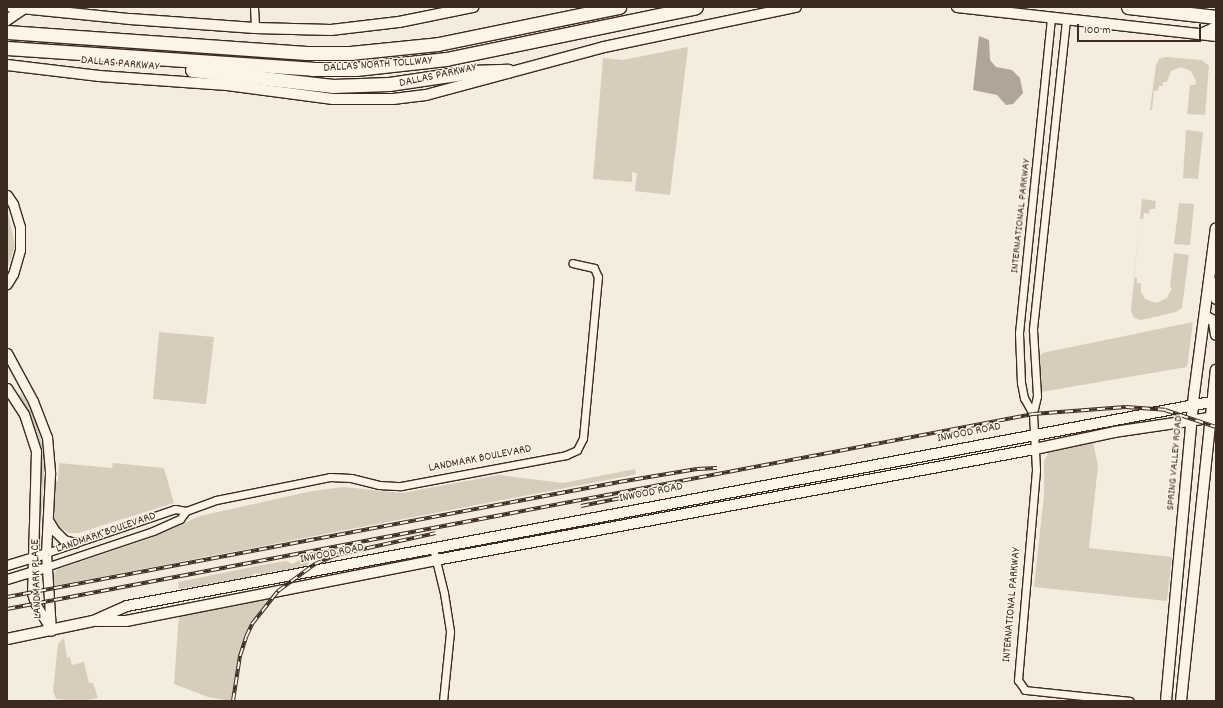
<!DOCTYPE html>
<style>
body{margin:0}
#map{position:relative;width:1223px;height:708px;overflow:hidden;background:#f4eddd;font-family:Dekko,sans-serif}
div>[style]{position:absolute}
.green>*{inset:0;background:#d6cdbd}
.water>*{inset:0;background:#b0a596}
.roads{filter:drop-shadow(1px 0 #3b2a1e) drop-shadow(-1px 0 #3b2a1e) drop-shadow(0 1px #3b2a1e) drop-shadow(0 -1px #3b2a1e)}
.minor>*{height:7px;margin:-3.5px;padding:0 3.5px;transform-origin:3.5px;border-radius:3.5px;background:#fcf5e5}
.tertiary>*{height:9px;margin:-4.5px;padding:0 4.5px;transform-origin:4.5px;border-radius:4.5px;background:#fcf5e5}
.secondary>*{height:10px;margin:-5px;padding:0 5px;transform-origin:5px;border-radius:5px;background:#fcf5e5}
.motorway>*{height:13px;margin:-6.5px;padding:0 6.5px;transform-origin:6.5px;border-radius:6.5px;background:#fcf5e5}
.rail>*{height:4px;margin-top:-2px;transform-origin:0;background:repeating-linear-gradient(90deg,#fcf5e5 0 8px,#3b2a1e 0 16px);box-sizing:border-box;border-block:1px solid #3b2a1e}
span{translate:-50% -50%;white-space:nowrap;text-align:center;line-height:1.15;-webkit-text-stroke:3px #fcf5e5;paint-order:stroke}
.street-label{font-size:12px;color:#3b2a1e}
.frame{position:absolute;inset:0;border:8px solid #3b2a1e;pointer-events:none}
.scale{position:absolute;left:1077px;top:24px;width:124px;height:18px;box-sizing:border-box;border:2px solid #3b2a1e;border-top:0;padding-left:5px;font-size:12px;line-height:14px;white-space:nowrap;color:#3b2a1e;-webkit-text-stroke:3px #fcf5e5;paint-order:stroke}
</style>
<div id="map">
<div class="green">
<i style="clip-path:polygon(688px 47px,670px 195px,635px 191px,637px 173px,632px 172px,632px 182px,593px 179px,603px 58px,623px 60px)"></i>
<i style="clip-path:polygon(1166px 57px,1202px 60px,1209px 66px,1205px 115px,1187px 114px,1190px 85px,1195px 85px,1196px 82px,1191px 71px,1181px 67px,1171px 71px,1167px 82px,1163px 82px,1163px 86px,1159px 86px,1158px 91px,1154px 91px,1152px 110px,1150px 110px,1156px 65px,1159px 59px)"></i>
<i style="clip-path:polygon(1186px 130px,1203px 132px,1198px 179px,1183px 178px)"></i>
<i style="clip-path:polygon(1142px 199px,1156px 201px,1155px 209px,1150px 209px,1149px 214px,1144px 213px,1143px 219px,1140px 219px,1134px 277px,1137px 278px,1137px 283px,1141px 283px,1141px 292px,1145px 299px,1156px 303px,1167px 298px,1172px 288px,1170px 287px,1174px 253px,1189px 255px,1182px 308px,1176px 312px,1141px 320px,1134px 318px,1131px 311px)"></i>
<i style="clip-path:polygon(1179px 203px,1194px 204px,1190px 245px,1174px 244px)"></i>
<i style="clip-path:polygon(7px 208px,15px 246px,7px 269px)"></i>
<i style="clip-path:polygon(1193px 322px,1187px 367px,1041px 392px,1039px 358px,1042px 353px)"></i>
<i style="clip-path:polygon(159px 332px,214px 337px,206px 404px,153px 399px)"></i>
<i style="clip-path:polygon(21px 393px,34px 414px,45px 454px,40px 542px,41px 454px,34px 425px,19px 395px)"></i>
<i style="clip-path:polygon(1093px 441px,1098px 466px,1089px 548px,1172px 557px,1167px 601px,1034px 587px,1044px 495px,1044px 461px,1050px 450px)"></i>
<i style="clip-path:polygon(59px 463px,112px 468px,113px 463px,164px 468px,174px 503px,78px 533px,69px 533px,59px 527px,52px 516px,54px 481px,58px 481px)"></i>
<i style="clip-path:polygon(635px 469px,636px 474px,628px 476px,53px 586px,52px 580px,56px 570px,151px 538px,200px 516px,312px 491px,344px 487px,402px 493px,499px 475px,563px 483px)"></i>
<i style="clip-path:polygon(299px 560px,309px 560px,309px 563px,307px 566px,261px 574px,256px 573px,250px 577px,179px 589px,178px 582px,262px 565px,286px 561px,293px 564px)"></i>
<i style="clip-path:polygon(270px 597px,251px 623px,245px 637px,231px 701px,208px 697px,174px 684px,179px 614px)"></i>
<i style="clip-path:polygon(64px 638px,67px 658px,70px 657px,72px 665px,84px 662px,89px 683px,93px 683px,98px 698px,81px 701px,56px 699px,53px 691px,58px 644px)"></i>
</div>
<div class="water">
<i style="clip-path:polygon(979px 36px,989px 40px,990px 60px,996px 67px,1012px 70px,1020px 78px,1023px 93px,1013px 104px,1006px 105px,997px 95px,973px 90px)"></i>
</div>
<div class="roads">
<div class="minor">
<i style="left:254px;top:7px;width:21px;rotate:87deg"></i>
<i style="left:1066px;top:20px;width:312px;rotate:96.1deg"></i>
<i style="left:1033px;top:330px;width:66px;rotate:86.5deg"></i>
<i style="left:1037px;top:396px;width:18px;rotate:103deg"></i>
<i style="left:1033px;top:414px;width:56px;rotate:86.9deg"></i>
<i style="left:1036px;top:470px;width:211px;rotate:94.9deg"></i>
<i style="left:1018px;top:680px;width:12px;rotate:55deg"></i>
<i style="left:1025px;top:690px;width:105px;rotate:6deg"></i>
<i style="left:1033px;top:414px;width:18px;rotate:-119deg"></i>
<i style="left:1024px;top:398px;width:15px;rotate:-101deg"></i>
<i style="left:1021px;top:383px;width:50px;rotate:-92.3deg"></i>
<i style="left:1019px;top:333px;width:317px;rotate:-84.2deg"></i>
<i style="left:433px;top:548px;width:46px;rotate:76.3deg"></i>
<i style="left:444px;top:593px;width:39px;rotate:81deg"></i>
<i style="left:450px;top:632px;width:69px;rotate:95.8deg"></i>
<i style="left:46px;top:553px;width:136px;rotate:-18.8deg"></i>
<i style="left:175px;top:509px;width:11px;rotate:10deg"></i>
<i style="left:186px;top:511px;width:32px;rotate:-20deg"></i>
<i style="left:216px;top:500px;width:116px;rotate:-11.4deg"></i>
<i style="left:330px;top:477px;width:21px;rotate:3deg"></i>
<i style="left:351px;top:478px;width:29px;rotate:14deg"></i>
<i style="left:379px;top:485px;width:22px;rotate:3deg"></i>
<i style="left:401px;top:486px;width:168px;rotate:-10.6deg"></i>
<i style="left:566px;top:455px;width:12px;rotate:-24deg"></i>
<i style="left:577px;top:450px;width:13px;rotate:-63deg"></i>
<i style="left:583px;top:438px;width:162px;rotate:-84.7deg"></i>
<i style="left:598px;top:277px;width:10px;rotate:-114deg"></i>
<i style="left:594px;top:268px;width:22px;rotate:-167deg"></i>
<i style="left:46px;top:567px;width:113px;rotate:-18.6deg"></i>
<i style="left:153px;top:531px;width:30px;rotate:-24deg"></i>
<i style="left:180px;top:519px;width:10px;rotate:-53deg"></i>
</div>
<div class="tertiary">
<i style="left:7px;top:195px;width:11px;rotate:56deg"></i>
<i style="left:13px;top:204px;width:24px;rotate:73deg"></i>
<i style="left:20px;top:227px;width:23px;rotate:90deg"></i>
<i style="left:20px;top:250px;width:25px;rotate:106deg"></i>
<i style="left:13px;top:274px;width:12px;rotate:121deg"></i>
<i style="left:7px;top:353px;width:55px;rotate:61.6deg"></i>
<i style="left:33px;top:401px;width:39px;rotate:69deg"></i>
<i style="left:47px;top:437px;width:37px;rotate:85deg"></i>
<i style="left:50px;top:474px;width:79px;rotate:92.9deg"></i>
<i style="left:46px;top:553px;width:78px;rotate:86.3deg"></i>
<i style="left:7px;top:388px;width:31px;rotate:57deg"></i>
<i style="left:24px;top:414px;width:39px;rotate:72deg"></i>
<i style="left:36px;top:451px;width:142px;rotate:91.6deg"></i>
<i style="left:32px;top:593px;width:10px;rotate:73deg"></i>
<i style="left:35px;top:603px;width:29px;rotate:59deg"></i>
<i style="left:48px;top:520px;width:13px;rotate:58deg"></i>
<i style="left:55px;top:531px;width:13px;rotate:45deg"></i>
<i style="left:64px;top:540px;width:11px;rotate:15deg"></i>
<i style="left:7px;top:565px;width:41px;rotate:-17.1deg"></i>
<i style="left:7px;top:579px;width:41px;rotate:-17.1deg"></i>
</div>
<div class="secondary">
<i style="left:11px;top:7px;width:120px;rotate:5.8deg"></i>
<i style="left:130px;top:19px;width:125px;rotate:4.1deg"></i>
<i style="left:255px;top:28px;width:76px;rotate:1.5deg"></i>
<i style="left:331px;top:30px;width:68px;rotate:-6.7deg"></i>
<i style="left:399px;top:22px;width:76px;rotate:-11.5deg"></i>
<i style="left:957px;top:7px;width:261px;rotate:6.4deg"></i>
<i style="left:7px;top:20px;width:22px;rotate:-34deg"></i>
<i style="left:1201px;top:34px;width:17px;rotate:-25deg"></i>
<i style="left:7px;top:65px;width:93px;rotate:6.8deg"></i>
<i style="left:99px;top:76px;width:128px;rotate:4deg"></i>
<i style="left:227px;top:85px;width:107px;rotate:7.5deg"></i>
<i style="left:333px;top:99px;width:60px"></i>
<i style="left:393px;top:99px;width:33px;rotate:-7deg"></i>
<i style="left:426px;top:95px;width:184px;rotate:-15.1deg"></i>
<i style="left:604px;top:47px;width:196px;rotate:-11.8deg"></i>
<i style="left:1214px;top:283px;width:16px;rotate:83deg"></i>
<i style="left:1205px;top:316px;width:10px;rotate:29deg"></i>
<i style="left:1214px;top:321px;width:14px;rotate:82deg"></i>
<i style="left:97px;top:621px;width:29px"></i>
<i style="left:126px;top:621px;width:316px;rotate:-11.1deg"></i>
<i style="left:436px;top:560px;width:609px;rotate:-10.5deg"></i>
<i style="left:1035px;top:449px;width:81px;rotate:-12.1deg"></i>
<i style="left:1114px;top:432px;width:103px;rotate:-8.4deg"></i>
<i style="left:7px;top:639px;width:88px;rotate:-11.8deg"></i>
<i style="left:93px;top:621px;width:37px;rotate:-24deg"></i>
<i style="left:127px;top:606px;width:1108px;rotate:-10.66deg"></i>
<i style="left:1166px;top:701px;width:308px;rotate:-84.8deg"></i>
<i style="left:1194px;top:394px;width:167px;rotate:-82.5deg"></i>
<i style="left:1181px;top:701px;width:333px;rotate:-84deg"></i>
</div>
<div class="motorway">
<i style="left:1128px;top:7px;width:89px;rotate:6.5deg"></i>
<i style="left:7px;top:32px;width:300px;rotate:4deg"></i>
<i style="left:306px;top:53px;width:44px"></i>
<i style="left:350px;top:53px;width:88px;rotate:-5.8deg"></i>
<i style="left:438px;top:44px;width:185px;rotate:-11.6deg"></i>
<i style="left:7px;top:48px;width:306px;rotate:3.9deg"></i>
<i style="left:312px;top:69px;width:44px"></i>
<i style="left:356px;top:69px;width:91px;rotate:-6.3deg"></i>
<i style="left:446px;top:59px;width:255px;rotate:-11.7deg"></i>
<i style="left:192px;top:70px;width:142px;rotate:6.5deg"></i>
<i style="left:333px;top:86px;width:56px;rotate:-2deg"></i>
<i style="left:389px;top:84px;width:82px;rotate:-8.4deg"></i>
<i style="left:470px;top:72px;width:38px;rotate:-2deg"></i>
</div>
</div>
<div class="rail">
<i style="left:581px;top:506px;width:76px;rotate:-11.3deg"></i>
<i style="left:7px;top:597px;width:623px;rotate:-10.64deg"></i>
<i style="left:619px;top:482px;width:79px;rotate:-9.5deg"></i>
<i style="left:697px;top:469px;width:20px;rotate:-3deg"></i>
<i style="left:7px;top:609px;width:1044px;rotate:-10.76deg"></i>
<i style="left:1033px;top:414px;width:93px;rotate:-4.3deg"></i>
<i style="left:1126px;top:407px;width:39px;rotate:4deg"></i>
<i style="left:1165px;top:410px;width:54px;rotate:18.4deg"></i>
<i style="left:233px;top:701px;width:46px;rotate:-81.2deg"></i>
<i style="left:240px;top:656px;width:20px;rotate:-72deg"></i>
<i style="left:246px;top:637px;width:14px;rotate:-65deg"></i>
<i style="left:252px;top:624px;width:42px;rotate:-51.8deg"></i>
<i style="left:278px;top:591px;width:46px;rotate:-36.1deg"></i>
<i style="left:315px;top:564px;width:23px;rotate:-23deg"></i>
<i style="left:336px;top:555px;width:102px;rotate:-12.4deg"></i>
</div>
<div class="street-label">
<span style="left:120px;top:64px;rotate:5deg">DALLAS PARKWAY</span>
<span style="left:378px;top:65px;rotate:-4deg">DALLAS NORTH TOLLWAY</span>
<span style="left:438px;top:76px;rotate:-12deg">DALLAS PARKWAY</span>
<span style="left:1021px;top:216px;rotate:-84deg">INTERNATIONAL PARKWAY</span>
<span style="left:969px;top:433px;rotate:-11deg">INWOOD ROAD</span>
<span style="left:480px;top:459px;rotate:-11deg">LANDMARK BOULEVARD</span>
<span style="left:1175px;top:463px;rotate:-85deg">SPRING VALLEY ROAD</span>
<span style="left:651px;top:493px;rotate:-11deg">INWOOD ROAD</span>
<span style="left:106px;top:533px;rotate:-19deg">LANDMARK BOULEVARD</span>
<span style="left:332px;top:554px;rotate:-11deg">INWOOD ROAD</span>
<span style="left:37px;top:579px;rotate:-92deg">LANDMARK PLACE</span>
<span style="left:1012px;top:605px;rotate:-85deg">INTERNATIONAL PARKWAY</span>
</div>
<div class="frame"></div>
<div class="scale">100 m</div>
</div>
